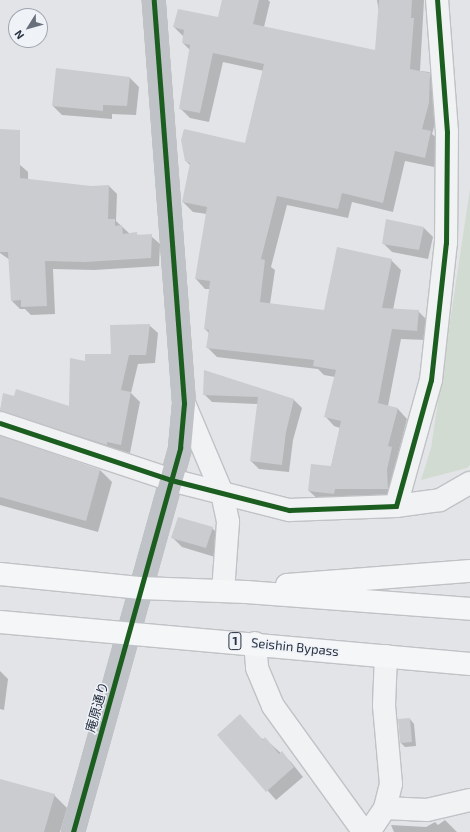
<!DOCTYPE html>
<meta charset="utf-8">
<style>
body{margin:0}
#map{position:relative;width:470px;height:832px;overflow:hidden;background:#e2e4e7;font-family:"Exo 2","Noto Sans JP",sans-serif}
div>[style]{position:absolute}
.green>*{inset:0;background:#d2dbd2}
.shadow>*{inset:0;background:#0003}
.building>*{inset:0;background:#cacccf}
.roads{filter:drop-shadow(1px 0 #c0c2c5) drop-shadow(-1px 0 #c0c2c5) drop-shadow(0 1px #c0c2c5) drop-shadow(0 -1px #c0c2c5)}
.street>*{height:22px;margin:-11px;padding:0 11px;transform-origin:11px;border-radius:11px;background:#f1f2f4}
.secondary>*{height:22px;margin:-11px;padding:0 11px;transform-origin:11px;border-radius:11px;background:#bfc2c7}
.highway>*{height:22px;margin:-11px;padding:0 11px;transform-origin:11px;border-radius:11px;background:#f5f6f7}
.cycleway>*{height:5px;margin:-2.5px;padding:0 2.5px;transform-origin:2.5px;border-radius:2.5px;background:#1b5e20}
span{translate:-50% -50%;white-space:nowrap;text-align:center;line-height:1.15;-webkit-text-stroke:3px #eff2f7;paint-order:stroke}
.shield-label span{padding:1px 3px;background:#eff2f7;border:1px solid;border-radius:3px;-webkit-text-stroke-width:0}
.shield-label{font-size:12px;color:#273142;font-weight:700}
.street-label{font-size:13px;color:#273142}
.north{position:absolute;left:8px;top:8px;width:40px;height:40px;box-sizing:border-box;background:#eff2f7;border:1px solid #9fa5af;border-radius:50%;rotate:233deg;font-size:11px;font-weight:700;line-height:16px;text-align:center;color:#273142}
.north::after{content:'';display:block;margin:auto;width:14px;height:18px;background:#68707c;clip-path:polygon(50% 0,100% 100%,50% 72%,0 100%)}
</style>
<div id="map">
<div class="green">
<i style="clip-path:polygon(470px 189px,470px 465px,467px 468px,421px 480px,431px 448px)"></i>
</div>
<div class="shadow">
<i style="clip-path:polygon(223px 0,268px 0,270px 2px,264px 27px,376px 52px,379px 12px,377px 0,424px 0,420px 71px,429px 72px,439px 82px,438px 113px,432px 134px,440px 141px,434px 167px,405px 161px,393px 212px,352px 202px,348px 218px,287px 205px,271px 267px,275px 270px,270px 304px,325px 311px,391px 260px,401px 270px,393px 310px,418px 311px,428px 321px,426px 340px,401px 339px,388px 406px,398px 409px,407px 419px,398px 454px,402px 457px,397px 498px,319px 500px,309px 491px,331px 467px,340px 428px,334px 426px,325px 416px,335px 377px,324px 375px,318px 369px,217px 357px,207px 347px,209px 333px,205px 329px,210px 289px,205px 289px,196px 279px,207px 214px,193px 212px,183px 202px,191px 166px,186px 161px,246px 144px,264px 71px,223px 62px,209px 122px,190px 118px,180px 108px,190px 50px,183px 43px,184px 37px,174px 27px,218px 19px)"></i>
<i style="clip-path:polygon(57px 69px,130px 78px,139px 87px,136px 115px,112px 114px,112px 119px,62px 115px,53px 106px)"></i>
<i style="clip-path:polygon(0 163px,19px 164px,28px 172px,28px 180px,91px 187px,109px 186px,117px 194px,116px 221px,130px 234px,151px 236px,160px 244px,159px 266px,94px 270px,53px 269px,55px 314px,31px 315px,25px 309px,20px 309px,12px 301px,10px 260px,0 253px)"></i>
<i style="clip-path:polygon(424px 228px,433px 237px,428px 259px,392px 252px,383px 243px)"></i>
<i style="clip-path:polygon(149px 325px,158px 333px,155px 363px,138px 364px,131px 393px,140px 402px,130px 453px,8px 419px,0 411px,4px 395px,70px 407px,86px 362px,112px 355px)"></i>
<i style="clip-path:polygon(205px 372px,294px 400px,302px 408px,293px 440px,289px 472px,259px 469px,251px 461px,258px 404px,212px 402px,204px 394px)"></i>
<i style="clip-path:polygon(0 436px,100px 470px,112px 482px,98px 532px,0 505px)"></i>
<i style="clip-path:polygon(212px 528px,221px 537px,215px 557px,182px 547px,173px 538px)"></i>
<i style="clip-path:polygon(0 671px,8px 679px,4px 710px,0 709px)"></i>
<i style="clip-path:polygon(410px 719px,414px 724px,416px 746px,405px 747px,401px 743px)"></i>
<i style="clip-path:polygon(218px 735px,265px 739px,291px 762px,303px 777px,276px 800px)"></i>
<i style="clip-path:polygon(0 780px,54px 795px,67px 808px,60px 832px,0 832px)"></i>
<i style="clip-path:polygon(445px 820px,457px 832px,394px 832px,391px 825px,426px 827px,435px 822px,438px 825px)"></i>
</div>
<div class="building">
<i style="clip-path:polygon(222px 0,259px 0,253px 24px,375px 50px,379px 0,412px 0,411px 18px,414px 18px,410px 69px,430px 73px,429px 103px,422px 129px,431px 131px,425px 158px,395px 151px,383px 203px,342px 193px,338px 209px,277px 196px,261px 259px,265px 260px,260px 302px,324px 310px,337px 247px,392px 259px,382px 308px,419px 310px,417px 331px,392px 329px,378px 403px,398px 408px,388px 446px,392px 447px,387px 470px,388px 489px,335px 489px,334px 494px,308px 491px,311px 464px,331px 466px,341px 421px,324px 417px,336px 370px,313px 366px,314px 360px,206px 348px,209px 330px,204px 329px,210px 281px,195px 279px,207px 207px,182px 202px,190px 163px,185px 161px,181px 140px,184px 129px,245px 143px,264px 64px,213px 53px,200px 113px,179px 109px,190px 45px,182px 43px,184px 30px,173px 27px,178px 9px,218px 17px)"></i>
<i style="clip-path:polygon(56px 68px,130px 77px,127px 106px,103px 105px,103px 111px,52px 106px)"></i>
<i style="clip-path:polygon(0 129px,20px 130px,20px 178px,91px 186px,109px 185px,108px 219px,115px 219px,115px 226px,122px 225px,123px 234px,137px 232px,137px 235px,152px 234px,151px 258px,85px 262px,45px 261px,47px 306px,21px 307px,21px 300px,11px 301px,8px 252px,0 252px)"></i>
<i style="clip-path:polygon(386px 219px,424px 227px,419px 250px,382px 244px)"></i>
<i style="clip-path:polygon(150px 324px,146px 355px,129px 355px,121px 390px,131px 392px,121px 445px,107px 442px,107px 445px,0 411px,3px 393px,14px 396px,16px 389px,69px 406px,70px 358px,85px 361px,85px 354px,111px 354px,110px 325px)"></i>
<i style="clip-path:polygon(204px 370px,294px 399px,286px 432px,282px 465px,250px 461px,258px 397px,203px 395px)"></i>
<i style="clip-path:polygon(0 436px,100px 470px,86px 521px,0 497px)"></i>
<i style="clip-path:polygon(178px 517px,213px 527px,206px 548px,171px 538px)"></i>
<i style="clip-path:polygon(240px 714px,263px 740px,265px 737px,279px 754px,282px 751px,294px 767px,266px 792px,217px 735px)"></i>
<i style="clip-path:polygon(410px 718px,412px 742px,400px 743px,398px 719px)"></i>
<i style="clip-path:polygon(0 779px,55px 794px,44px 832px,0 832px)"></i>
</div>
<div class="roads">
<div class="street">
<i style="left:184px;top:403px;width:98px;rotate:67.1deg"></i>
<i style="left:222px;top:493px;width:30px;rotate:78deg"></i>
<i style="left:228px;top:522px;width:69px;rotate:94.1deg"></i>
<i style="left:0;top:423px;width:180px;rotate:18.4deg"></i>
<i style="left:171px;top:480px;width:122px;rotate:14.3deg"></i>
<i style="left:289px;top:510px;width:107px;rotate:-2.1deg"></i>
<i style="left:396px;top:506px;width:131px;rotate:-74.5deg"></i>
<i style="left:431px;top:380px;width:138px;rotate:-83.8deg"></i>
<i style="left:446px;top:243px;width:111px;rotate:-89.5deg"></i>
<i style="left:447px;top:132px;width:132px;rotate:-94.3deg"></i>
<i style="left:396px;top:506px;width:44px;rotate:-7.8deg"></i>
<i style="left:440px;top:500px;width:34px;rotate:-30deg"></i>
<i style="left:255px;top:643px;width:25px;rotate:85deg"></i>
<i style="left:257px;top:668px;width:41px;rotate:67.2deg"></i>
<i style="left:273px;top:706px;width:155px;rotate:54.2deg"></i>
<i style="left:385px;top:808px;width:25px;rotate:-76deg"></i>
<i style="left:391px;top:784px;width:79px;rotate:-95.1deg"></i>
<i style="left:384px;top:705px;width:49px;rotate:-87.7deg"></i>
<i style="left:369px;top:832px;width:29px;rotate:-56deg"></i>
<i style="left:385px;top:808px;width:42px;rotate:2.7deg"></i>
<i style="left:427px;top:810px;width:44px;rotate:-13.1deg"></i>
</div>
<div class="secondary">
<i style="left:73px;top:832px;width:399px;rotate:-74.4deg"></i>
<i style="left:180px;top:448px;width:45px;rotate:-84.9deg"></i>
<i style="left:184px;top:403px;width:404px;rotate:-94.3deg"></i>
</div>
<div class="highway">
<i style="left:0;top:574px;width:142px;rotate:5.7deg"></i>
<i style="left:141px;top:588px;width:105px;rotate:2.2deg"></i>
<i style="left:246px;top:592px;width:225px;rotate:4.3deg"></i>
<i style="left:287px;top:585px;width:184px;rotate:-4.4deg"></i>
<i style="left:0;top:622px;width:472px;rotate:5.1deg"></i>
</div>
</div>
<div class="cycleway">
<i style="left:0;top:423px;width:180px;rotate:18.4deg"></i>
<i style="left:171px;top:480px;width:122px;rotate:14.3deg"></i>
<i style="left:289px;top:510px;width:107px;rotate:-2.1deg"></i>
<i style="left:396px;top:506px;width:131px;rotate:-74.5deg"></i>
<i style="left:431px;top:380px;width:138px;rotate:-83.8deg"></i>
<i style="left:446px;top:243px;width:111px;rotate:-89.5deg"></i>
<i style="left:447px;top:132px;width:132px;rotate:-94.3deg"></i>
<i style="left:73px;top:832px;width:399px;rotate:-74.4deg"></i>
<i style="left:180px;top:448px;width:45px;rotate:-84.9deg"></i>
<i style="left:184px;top:403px;width:404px;rotate:-94.3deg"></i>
</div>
<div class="shield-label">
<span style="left:235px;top:641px">1</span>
</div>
<div class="street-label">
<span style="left:295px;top:647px;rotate:6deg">Seishin Bypass</span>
<span style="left:97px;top:707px;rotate:-74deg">庵原通り</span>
</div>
<div class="north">N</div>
</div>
